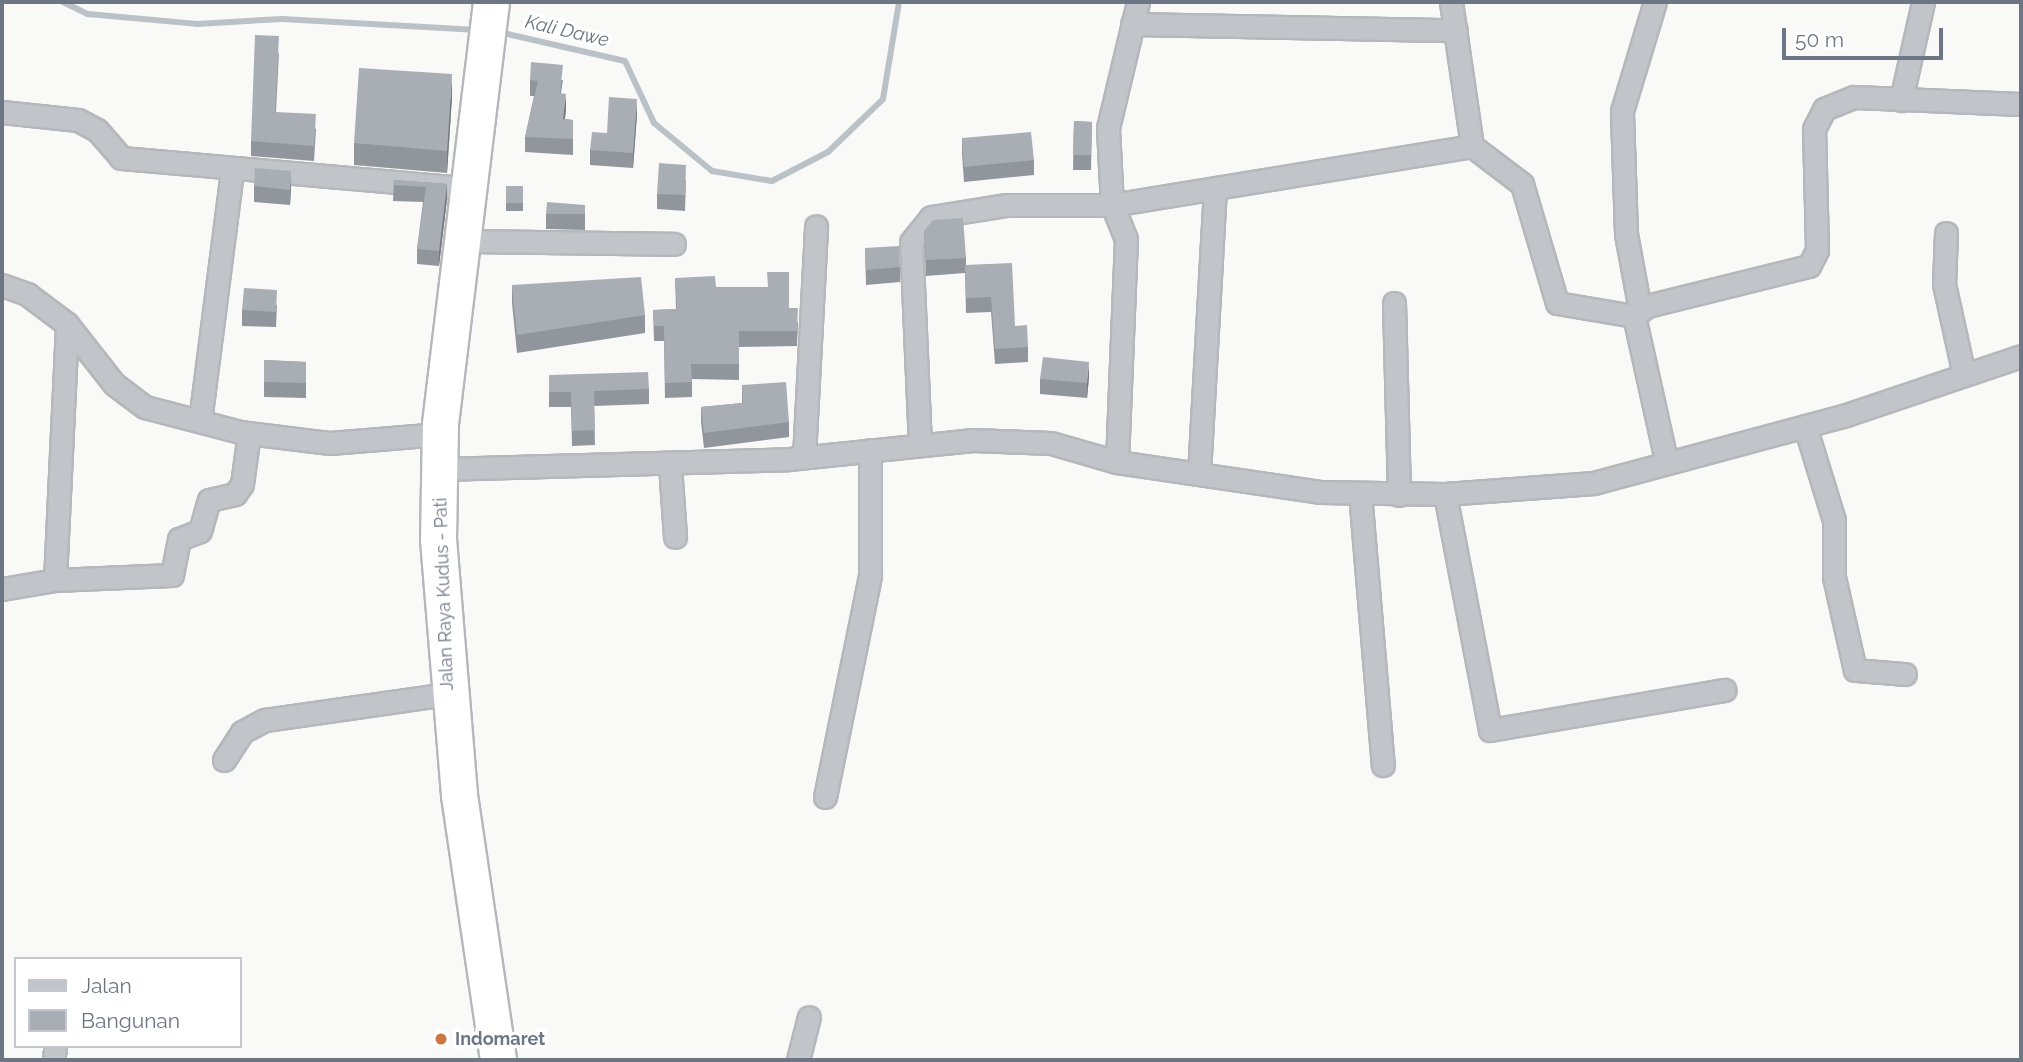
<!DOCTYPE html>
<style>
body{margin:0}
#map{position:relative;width:2023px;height:1062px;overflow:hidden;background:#f9f9f7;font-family:Raleway,sans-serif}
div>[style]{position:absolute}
.stream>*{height:6px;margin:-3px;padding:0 3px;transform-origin:3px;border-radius:3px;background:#bac2c7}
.roads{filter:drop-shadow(2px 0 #b5b7bb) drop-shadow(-2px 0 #b5b7bb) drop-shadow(0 2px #b5b7bb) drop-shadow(0 -2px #b5b7bb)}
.minor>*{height:21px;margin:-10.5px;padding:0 10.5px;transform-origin:10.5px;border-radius:10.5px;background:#c1c4c8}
.trunk>*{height:35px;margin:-17.5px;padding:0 17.5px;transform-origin:17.5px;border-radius:17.5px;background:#fff}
.wall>*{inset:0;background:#91969c}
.shaded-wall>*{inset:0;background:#767a7f}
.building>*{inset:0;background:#a9aeb5}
.dots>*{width:19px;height:19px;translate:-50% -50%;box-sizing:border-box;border:4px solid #fff;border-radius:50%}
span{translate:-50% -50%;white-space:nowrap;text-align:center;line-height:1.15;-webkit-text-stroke:7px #fff;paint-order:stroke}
.street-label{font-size:18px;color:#6c7684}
.poi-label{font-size:18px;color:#6c7684;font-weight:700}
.left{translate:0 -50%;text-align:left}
.water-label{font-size:19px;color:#68767f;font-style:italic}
.frame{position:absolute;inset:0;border:4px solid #6c7684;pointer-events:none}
.legend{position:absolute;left:14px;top:957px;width:228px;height:91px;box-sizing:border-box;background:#fff;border:2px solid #c4c8ce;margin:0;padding:9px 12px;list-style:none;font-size:21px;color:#6c7684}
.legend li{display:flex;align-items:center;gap:14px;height:35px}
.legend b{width:35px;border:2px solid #c4c8ce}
.scale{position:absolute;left:1782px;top:28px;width:161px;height:32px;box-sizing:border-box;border:4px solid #6c7684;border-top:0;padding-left:9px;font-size:21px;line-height:24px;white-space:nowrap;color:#6c7684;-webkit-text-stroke:5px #fff;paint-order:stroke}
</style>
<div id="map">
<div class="stream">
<i style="left:63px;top:2px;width:28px;rotate:26deg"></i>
<i style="left:88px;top:14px;width:109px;rotate:5.2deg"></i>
<i style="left:197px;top:24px;width:85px;rotate:-3.4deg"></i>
<i style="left:282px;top:19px;width:196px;rotate:3.2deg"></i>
<i style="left:499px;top:32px;width:129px;rotate:13deg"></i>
<i style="left:625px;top:61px;width:68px;rotate:64.9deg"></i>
<i style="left:654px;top:123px;width:75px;rotate:39.6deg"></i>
<i style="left:712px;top:171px;width:61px;rotate:9.5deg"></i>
<i style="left:772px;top:181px;width:63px;rotate:-27.4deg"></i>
<i style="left:828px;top:152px;width:76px;rotate:-43.9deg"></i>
<i style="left:883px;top:99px;width:98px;rotate:-80.6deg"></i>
</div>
<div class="roads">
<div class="minor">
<i style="left:1132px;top:24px;width:324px;rotate:1.1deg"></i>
<i style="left:1901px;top:100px;width:100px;rotate:-77.3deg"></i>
<i style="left:2px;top:112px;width:76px;rotate:6deg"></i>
<i style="left:78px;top:120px;width:21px;rotate:28deg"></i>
<i style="left:97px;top:130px;width:37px;rotate:49deg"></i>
<i style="left:121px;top:158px;width:347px;rotate:5deg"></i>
<i style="left:1472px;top:146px;width:63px;rotate:37.2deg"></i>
<i style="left:1522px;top:184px;width:124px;rotate:73.6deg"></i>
<i style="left:1557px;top:303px;width:78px;rotate:9.6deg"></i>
<i style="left:1946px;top:233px;width:51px;rotate:92.2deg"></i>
<i style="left:1944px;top:284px;width:93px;rotate:77.6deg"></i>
<i style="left:461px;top:241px;width:213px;rotate:0.8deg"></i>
<i style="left:2px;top:285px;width:27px;rotate:20deg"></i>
<i style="left:27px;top:294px;width:50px;rotate:36.9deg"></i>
<i style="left:67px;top:324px;width:76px;rotate:51.9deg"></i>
<i style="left:114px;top:384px;width:39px;rotate:37deg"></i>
<i style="left:145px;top:407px;width:98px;rotate:14.7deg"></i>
<i style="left:240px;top:432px;width:91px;rotate:7deg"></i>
<i style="left:330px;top:443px;width:110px;rotate:-4.7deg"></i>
<i style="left:1394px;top:303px;width:192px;rotate:88.5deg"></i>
<i style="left:1640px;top:310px;width:77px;rotate:-100.4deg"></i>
<i style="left:1626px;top:234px;width:123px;rotate:-91.9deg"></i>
<i style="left:1622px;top:111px;width:114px;rotate:-73.2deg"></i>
<i style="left:200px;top:421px;width:252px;rotate:-82.7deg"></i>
<i style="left:1805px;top:426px;width:98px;rotate:72.9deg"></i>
<i style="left:1834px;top:520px;width:57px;rotate:90deg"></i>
<i style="left:1834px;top:577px;width:95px;rotate:77.3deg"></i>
<i style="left:1855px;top:670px;width:50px;rotate:4.6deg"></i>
<i style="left:920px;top:445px;width:203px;rotate:-92.5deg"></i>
<i style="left:911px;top:242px;width:32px;rotate:-51deg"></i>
<i style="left:931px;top:217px;width:77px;rotate:-9deg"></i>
<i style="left:1007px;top:205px;width:105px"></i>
<i style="left:1112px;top:205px;width:77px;rotate:-93deg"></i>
<i style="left:1108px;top:128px;width:130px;rotate:-76.6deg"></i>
<i style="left:804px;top:457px;width:231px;rotate:-87deg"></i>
<i style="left:1666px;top:460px;width:148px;rotate:-102.5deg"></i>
<i style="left:1634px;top:316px;width:16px;rotate:-38deg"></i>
<i style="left:1647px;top:306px;width:167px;rotate:-13.9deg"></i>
<i style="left:1809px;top:266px;width:18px;rotate:-63deg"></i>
<i style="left:1817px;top:250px;width:121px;rotate:-91.4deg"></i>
<i style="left:1814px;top:129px;width:22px;rotate:-63deg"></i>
<i style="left:1824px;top:109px;width:32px;rotate:-22deg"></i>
<i style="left:1854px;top:97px;width:167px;rotate:2.4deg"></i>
<i style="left:1117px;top:462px;width:223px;rotate:-87.7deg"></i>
<i style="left:1126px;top:239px;width:37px;rotate:-112deg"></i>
<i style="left:1112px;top:205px;width:365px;rotate:-9.3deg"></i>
<i style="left:1472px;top:146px;width:146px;rotate:-98.3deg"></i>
<i style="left:670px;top:465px;width:72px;rotate:86deg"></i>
<i style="left:441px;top:469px;width:348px;rotate:-1.6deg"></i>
<i style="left:789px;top:459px;width:185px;rotate:-5.9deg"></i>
<i style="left:973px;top:440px;width:78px;rotate:2.2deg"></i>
<i style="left:1051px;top:443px;width:69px;rotate:16.1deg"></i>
<i style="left:1117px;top:462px;width:205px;rotate:8.4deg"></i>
<i style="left:1320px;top:492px;width:125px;rotate:0.9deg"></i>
<i style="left:1445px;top:494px;width:149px;rotate:-4.2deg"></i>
<i style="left:1594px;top:483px;width:261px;rotate:-15.1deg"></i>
<i style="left:1846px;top:415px;width:185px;rotate:-18.6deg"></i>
<i style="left:1199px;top:474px;width:283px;rotate:-86.8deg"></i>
<i style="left:1360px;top:493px;width:273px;rotate:85.2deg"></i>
<i style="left:1445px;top:494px;width:240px;rotate:79.2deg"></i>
<i style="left:1490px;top:730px;width:238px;rotate:-9.7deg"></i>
<i style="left:55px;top:580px;width:117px;rotate:-2.4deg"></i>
<i style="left:172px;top:575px;width:37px;rotate:-79deg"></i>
<i style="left:179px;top:539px;width:22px;rotate:-21deg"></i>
<i style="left:200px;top:531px;width:32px;rotate:-74deg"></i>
<i style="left:209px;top:500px;width:27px;rotate:-13deg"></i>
<i style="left:235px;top:494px;width:12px;rotate:-55deg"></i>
<i style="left:242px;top:484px;width:51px;rotate:-82.2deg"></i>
<i style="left:2px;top:589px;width:54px;rotate:-9.6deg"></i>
<i style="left:55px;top:580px;width:256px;rotate:-87.3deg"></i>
<i style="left:224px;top:760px;width:33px;rotate:-57deg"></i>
<i style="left:242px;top:732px;width:26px;rotate:-28deg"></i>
<i style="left:265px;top:720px;width:185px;rotate:-8.1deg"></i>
<i style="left:825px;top:797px;width:227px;rotate:-78.5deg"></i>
<i style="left:870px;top:575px;width:125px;rotate:-90deg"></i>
<i style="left:54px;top:1060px;width:14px;rotate:-86deg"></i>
<i style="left:798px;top:1060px;width:44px;rotate:-75.7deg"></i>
</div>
<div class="trunk">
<i style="left:491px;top:2px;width:426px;rotate:96.9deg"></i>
<i style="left:440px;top:425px;width:114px;rotate:91deg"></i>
<i style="left:438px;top:539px;width:257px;rotate:85.3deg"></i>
<i style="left:459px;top:795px;width:268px;rotate:81.6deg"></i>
</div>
</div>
<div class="wall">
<i style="clip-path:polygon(279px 51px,276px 112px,316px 129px,314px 161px,251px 156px,251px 141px)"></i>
<i style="clip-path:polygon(530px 80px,563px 80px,561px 93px,566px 109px,565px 119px,573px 120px,573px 155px,525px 152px,525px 137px,534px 96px,530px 96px)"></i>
<i style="clip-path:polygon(452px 97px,447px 173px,354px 165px,354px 143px)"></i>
<i style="clip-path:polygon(637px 114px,633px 168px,590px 165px,590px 150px,607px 133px)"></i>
<i style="clip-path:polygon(1074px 121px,1092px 122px,1091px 170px,1073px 170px)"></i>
<i style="clip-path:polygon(962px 138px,1034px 160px,1034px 175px,964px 182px,962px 153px)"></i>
<i style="clip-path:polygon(394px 180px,447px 184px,447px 199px,439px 266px,417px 264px,417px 249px,423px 202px,393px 201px)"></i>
<i style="clip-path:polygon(686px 180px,685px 211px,657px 209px,657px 194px)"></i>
<i style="clip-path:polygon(254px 186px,291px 186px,290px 205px,254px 202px)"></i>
<i style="clip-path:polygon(506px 186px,523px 186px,523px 211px,506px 211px)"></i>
<i style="clip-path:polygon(585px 205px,585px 230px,546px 229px,546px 214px)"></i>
<i style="clip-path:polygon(924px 231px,966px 258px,966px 265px,1015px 326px,1028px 347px,1028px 362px,995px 364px,991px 312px,966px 313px,965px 273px,926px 276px)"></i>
<i style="clip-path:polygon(865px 248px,900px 267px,900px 282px,866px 285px)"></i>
<i style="clip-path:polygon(675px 278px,716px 287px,789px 308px,798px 323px,797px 346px,739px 347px,739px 380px,692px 379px,692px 397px,665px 398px,664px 341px,654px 341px,653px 310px,676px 309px)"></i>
<i style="clip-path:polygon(512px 285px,645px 315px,645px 333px,517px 353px,512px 303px)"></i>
<i style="clip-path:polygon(277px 305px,276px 327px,242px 326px,242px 310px)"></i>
<i style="clip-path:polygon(264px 360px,306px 362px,306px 398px,264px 397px)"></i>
<i style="clip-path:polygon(549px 375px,649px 389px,649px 404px,594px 406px,595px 445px,572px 446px,571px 407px,549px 407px)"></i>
<i style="clip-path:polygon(1089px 377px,1087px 398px,1040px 394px,1040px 379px)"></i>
<i style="clip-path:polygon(742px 385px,789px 422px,789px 437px,704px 448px,701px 422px,701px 407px,742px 403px)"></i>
</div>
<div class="shaded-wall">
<i style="clip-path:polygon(452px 74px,452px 97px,447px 173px,447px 151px)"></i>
<i style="clip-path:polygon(566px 94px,566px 109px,563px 134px,563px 119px)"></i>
<i style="clip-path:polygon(637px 99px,637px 114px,633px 168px,633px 153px)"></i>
<i style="clip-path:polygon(291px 171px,291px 186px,290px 205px,290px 190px)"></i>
<i style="clip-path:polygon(447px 184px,447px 199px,439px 266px,439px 251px)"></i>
<i style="clip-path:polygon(1089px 362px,1089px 377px,1087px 398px,1087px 383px)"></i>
</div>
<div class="building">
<i style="clip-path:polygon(255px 35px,279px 36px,275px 112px,316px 114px,314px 146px,251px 141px)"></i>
<i style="clip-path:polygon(531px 62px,563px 65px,560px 93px,566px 94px,563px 119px,573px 120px,573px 139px,525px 137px,538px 81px,530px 80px)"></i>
<i style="clip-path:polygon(359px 68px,452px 74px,447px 151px,354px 143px)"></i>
<i style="clip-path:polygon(609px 97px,637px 99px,633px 153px,590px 150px,592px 132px,607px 133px)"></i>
<i style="clip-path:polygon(1074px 121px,1092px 122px,1091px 155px,1073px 155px)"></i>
<i style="clip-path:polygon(1031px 132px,1034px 160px,964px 167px,962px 138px)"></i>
<i style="clip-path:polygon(659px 163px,686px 165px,685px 195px,657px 194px)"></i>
<i style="clip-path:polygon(255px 168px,291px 171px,290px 190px,254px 186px)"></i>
<i style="clip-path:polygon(394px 180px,447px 184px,439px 251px,417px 249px,426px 187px,393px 185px)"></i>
<i style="clip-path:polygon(506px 186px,523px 186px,523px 203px,506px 203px)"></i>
<i style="clip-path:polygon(547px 202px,585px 205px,585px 214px,546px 214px)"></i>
<i style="clip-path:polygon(963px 218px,966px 258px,926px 260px,924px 231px,933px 220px)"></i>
<i style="clip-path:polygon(899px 246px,900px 267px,866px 270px,865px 248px)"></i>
<i style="clip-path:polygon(1012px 263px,1015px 326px,1027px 325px,1028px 347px,995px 349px,991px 297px,966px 298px,965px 265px)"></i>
<i style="clip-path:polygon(767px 272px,789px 272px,789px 308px,798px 308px,797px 331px,739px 331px,739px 364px,691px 364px,692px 382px,665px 383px,664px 326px,654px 326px,653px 310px,677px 309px,675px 278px,715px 276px,716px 287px,768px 287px)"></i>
<i style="clip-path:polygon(641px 277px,645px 315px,517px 335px,512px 285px)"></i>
<i style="clip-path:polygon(244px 288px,277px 290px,276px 312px,242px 310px)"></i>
<i style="clip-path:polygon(1043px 357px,1089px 362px,1087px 383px,1040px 379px)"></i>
<i style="clip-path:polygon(264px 360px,306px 362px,306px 383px,264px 382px)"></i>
<i style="clip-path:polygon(648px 372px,649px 389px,594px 391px,595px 430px,572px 431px,571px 392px,549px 392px,549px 375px)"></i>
<i style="clip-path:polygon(786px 382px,789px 422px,704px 433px,701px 407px,743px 403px,742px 385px)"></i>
</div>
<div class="dots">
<i style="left:441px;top:1039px;background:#cd7643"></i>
</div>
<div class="street-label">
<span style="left:444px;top:594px;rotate:-92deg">Jalan Raya Kudus - Pati</span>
</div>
<div class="poi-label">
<span class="left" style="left:455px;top:1039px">Indomaret</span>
</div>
<div class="water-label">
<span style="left:567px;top:31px;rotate:13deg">Kali Dawe</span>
</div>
<div class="frame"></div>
<ul class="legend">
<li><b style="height:9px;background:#c1c4c8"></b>Jalan</li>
<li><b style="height:19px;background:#a9aeb5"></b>Bangunan</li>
</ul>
<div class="scale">50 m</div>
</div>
